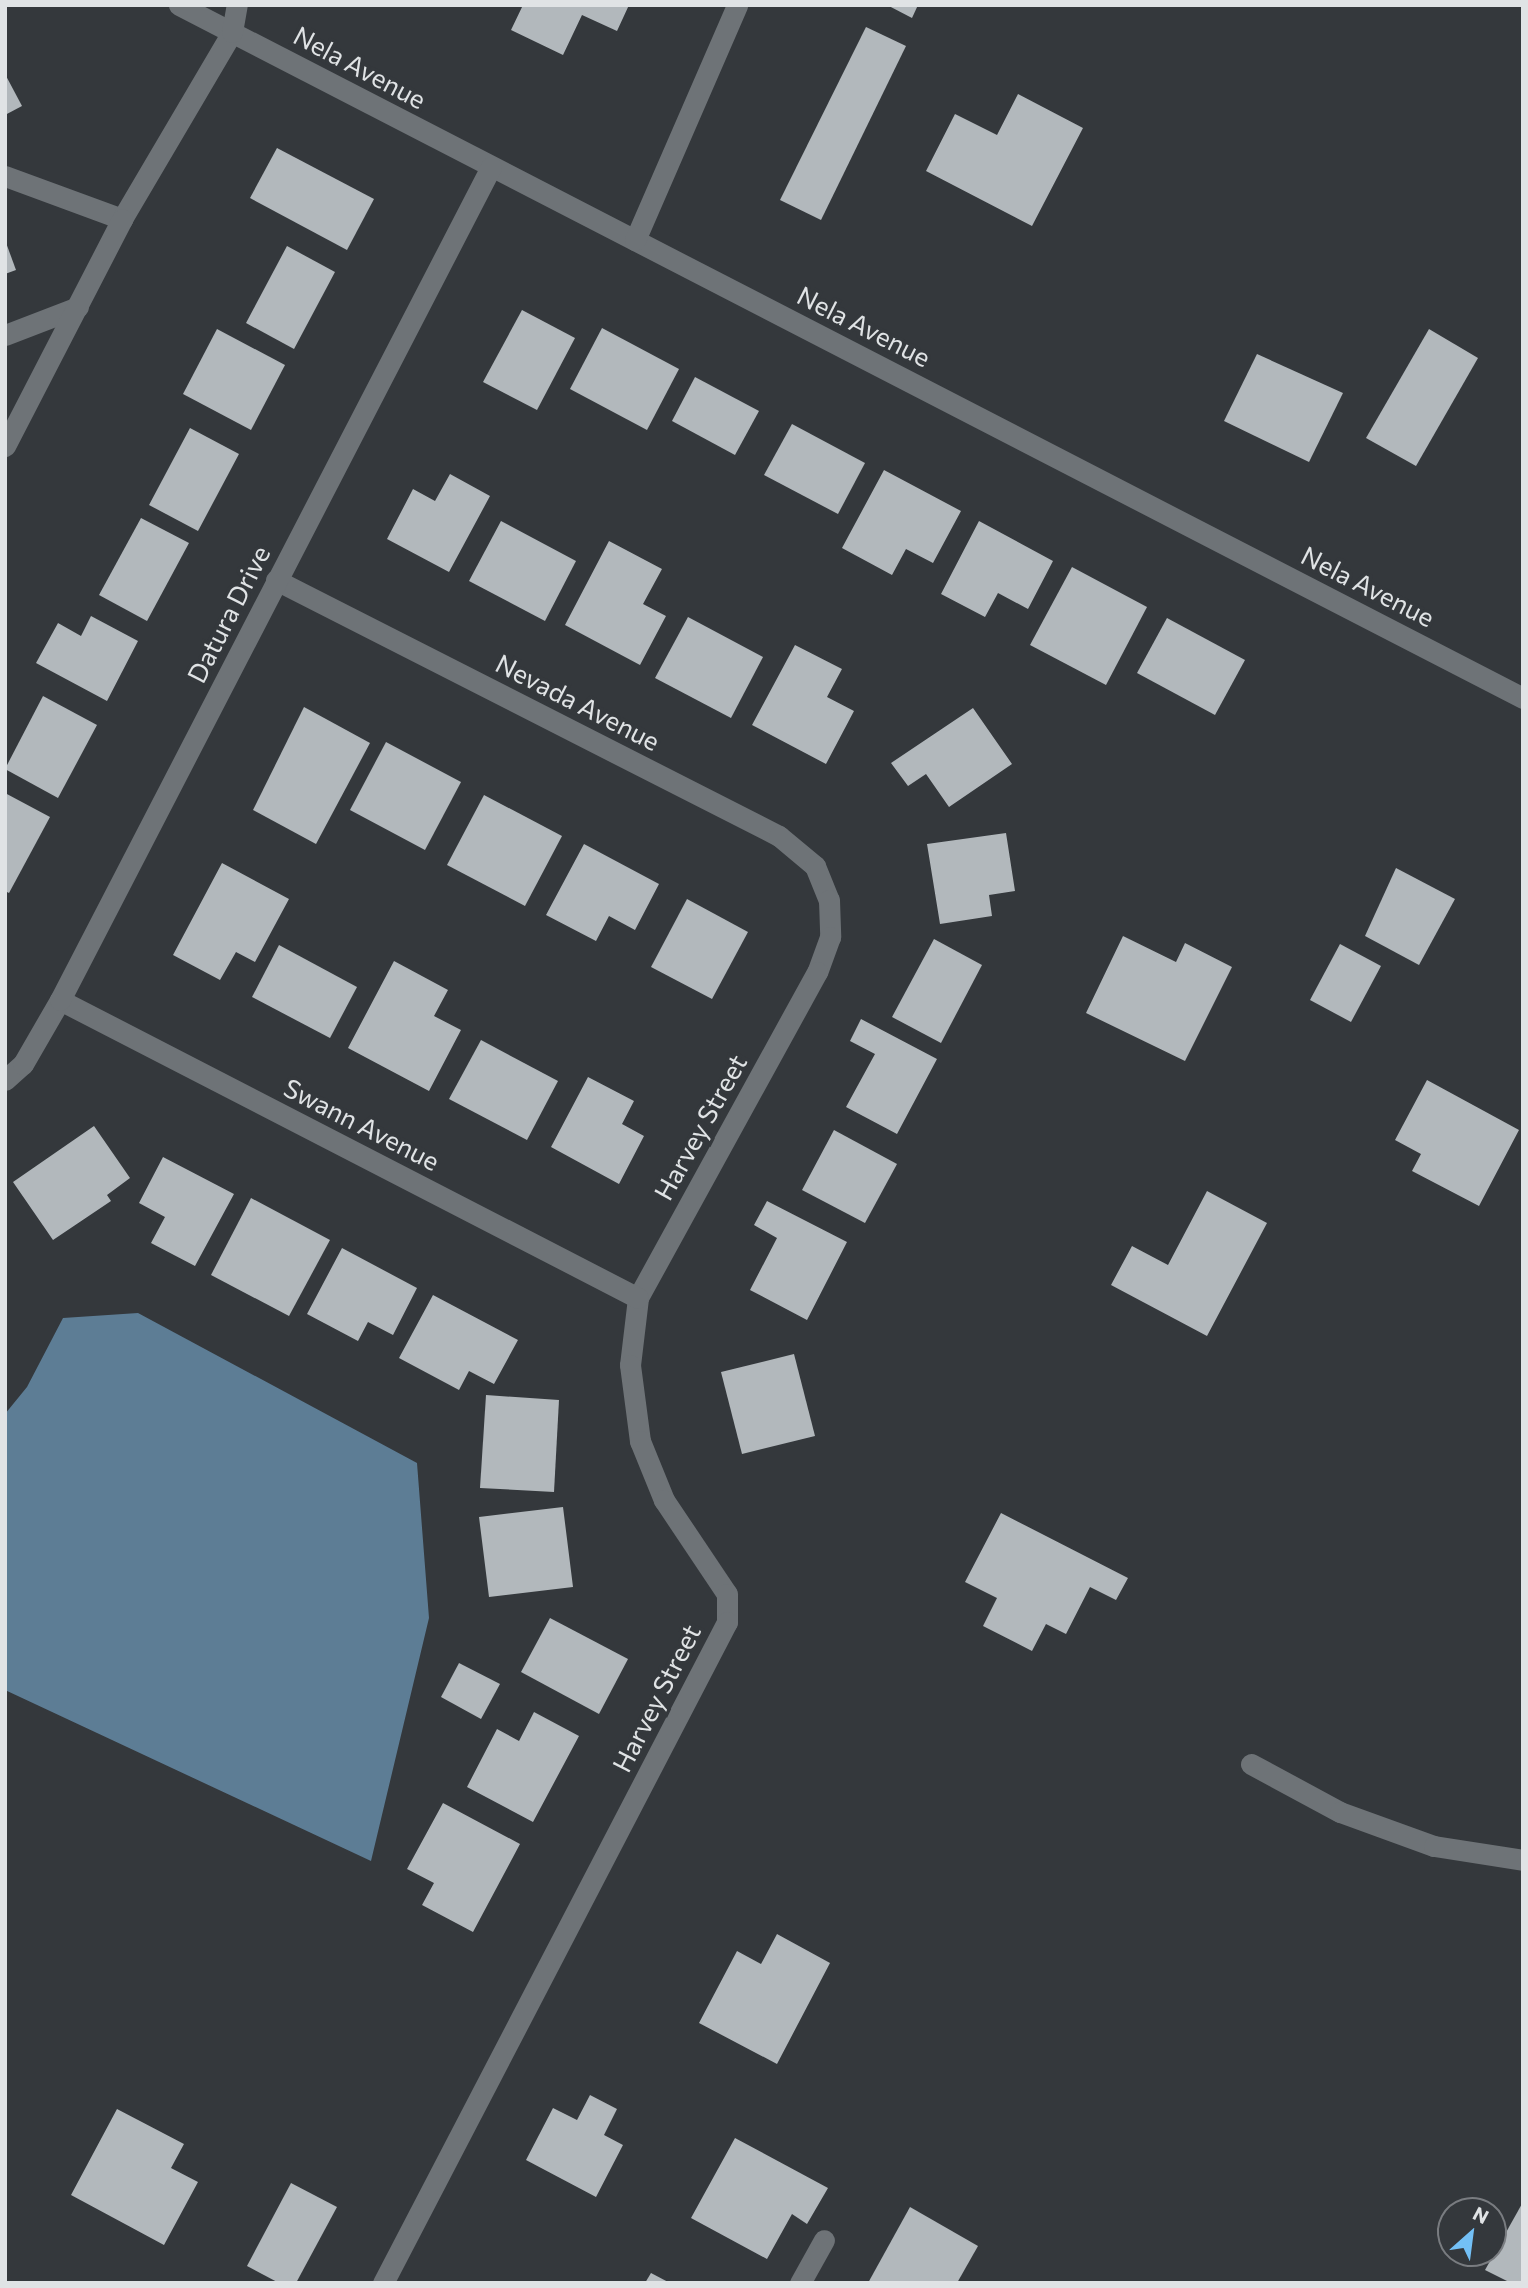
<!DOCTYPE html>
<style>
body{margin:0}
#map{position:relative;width:1528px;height:2288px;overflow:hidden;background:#34383c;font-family:Commissioner,sans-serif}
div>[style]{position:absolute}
.water>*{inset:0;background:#5d7d95}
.building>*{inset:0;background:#b2b8bc}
.minor>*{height:21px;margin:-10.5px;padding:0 10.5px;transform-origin:10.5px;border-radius:10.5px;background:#6e7377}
span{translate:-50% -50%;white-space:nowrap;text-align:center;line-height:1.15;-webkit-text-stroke:7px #34383c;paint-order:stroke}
.street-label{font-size:26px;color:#e0e3e5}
.frame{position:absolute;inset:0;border:7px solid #e0e3e5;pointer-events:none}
.north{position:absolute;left:1437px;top:2197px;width:70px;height:70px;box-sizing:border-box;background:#34383c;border:2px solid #797c80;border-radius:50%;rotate:28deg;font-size:19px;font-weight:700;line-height:28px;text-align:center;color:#e0e3e5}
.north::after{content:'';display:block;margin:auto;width:24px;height:32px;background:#73c0f6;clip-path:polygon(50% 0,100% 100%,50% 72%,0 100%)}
</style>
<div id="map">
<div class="water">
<i style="clip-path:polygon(138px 1313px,417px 1463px,429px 1618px,371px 1861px,5px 1690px,5px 1414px,27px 1387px,63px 1318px)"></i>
</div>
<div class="building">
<i style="clip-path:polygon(523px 5px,629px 5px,617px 31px,582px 15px,563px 55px,511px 30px)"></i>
<i style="clip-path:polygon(887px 5px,918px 5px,912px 18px)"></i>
<i style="clip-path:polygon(866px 27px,906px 46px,821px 220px,780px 200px)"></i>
<i style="clip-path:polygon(5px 74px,22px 106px,5px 115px)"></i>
<i style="clip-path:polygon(1018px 94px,1083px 128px,1032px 226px,926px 171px,955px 114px,997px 135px)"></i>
<i style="clip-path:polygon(277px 148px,374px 199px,347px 250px,250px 198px)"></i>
<i style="clip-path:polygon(5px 240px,16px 270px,5px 274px)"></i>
<i style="clip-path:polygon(287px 246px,335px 272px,294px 349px,246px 323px)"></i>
<i style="clip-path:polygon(522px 310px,575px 338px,537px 410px,483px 382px)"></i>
<i style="clip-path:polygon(602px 328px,679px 369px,647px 430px,570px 389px)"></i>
<i style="clip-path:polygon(217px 329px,285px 365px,251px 430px,183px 394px)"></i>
<i style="clip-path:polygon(1429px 329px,1478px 358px,1416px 466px,1366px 438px)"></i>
<i style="clip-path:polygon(1257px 354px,1343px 393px,1309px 462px,1224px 421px)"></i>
<i style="clip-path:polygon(695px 377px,759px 411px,735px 455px,672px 421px)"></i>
<i style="clip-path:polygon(792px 424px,865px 463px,838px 514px,764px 475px)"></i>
<i style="clip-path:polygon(190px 428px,239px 454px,198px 531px,149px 505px)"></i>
<i style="clip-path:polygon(884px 470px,961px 511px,933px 563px,906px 549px,892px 575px,842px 548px)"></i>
<i style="clip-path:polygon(450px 474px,490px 496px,449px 572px,387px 539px,413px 489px,435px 501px)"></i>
<i style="clip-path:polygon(141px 518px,189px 543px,147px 621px,99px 595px)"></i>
<i style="clip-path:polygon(501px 521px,576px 561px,545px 621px,469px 581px)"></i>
<i style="clip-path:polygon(979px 521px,1053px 561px,1028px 609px,998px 593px,985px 617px,941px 594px)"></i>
<i style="clip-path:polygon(609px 541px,662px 569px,643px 604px,666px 616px,640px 665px,565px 625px)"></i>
<i style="clip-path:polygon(1072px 567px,1147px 607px,1106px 685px,1030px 645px)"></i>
<i style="clip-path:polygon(91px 616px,138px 641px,107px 701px,36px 663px,58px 623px,81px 636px)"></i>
<i style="clip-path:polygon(688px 617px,763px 657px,731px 718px,655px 678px)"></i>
<i style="clip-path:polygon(1167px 618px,1245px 660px,1215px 715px,1137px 673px)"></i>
<i style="clip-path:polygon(795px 645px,842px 669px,827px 697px,854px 711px,826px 764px,752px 725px)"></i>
<i style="clip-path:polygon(43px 696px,97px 725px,58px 798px,5px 769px)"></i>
<i style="clip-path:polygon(304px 707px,370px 743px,316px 844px,253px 810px)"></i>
<i style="clip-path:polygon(973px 708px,1012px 764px,949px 807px,926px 774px,908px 786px,891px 763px)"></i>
<i style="clip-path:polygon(386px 742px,461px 782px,425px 850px,350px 810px)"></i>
<i style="clip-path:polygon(5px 793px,50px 817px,9px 893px,5px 891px)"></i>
<i style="clip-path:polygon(484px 795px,562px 836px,525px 906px,447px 865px)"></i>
<i style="clip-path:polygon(1006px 833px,1015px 891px,989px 895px,992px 916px,940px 924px,927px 844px)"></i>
<i style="clip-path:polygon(584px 844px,659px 884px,635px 930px,609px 916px,596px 941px,546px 915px)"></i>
<i style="clip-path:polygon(222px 863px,289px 899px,255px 962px,236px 952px,220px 980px,173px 955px)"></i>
<i style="clip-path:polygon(1396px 868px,1455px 899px,1419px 965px,1365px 936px)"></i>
<i style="clip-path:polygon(687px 899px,748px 932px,712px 999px,651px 967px)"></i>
<i style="clip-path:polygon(1123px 936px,1176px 962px,1185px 943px,1232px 967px,1185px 1061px,1086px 1013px)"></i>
<i style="clip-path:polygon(934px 939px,982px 965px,941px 1043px,892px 1017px)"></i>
<i style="clip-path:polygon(1340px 944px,1381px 966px,1351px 1022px,1310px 1000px)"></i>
<i style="clip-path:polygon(279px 945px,357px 987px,330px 1038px,252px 997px)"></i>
<i style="clip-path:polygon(394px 961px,448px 990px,434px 1016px,461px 1030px,429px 1091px,348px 1048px)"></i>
<i style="clip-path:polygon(861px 1019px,937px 1059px,897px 1134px,846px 1107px,875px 1054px,850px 1041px)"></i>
<i style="clip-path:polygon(481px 1040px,558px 1081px,527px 1140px,449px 1099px)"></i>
<i style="clip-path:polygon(588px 1077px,634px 1101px,622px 1124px,644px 1136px,619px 1184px,551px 1147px)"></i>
<i style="clip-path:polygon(1427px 1080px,1519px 1130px,1479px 1206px,1412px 1171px,1421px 1154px,1395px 1140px)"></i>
<i style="clip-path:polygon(94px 1126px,130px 1178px,107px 1195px,111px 1201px,53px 1240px,13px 1182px)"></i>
<i style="clip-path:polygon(834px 1130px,897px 1164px,865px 1223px,802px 1190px)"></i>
<i style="clip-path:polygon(163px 1157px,234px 1194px,195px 1266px,151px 1243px,165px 1217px,139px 1203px)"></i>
<i style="clip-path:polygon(1207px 1191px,1267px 1223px,1207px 1336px,1111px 1285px,1132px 1246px,1168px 1265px)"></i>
<i style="clip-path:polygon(251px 1198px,330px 1240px,289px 1316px,211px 1275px)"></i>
<i style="clip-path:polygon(767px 1201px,847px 1242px,807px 1320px,750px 1290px,777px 1238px,754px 1225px)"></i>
<i style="clip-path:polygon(342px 1248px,417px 1288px,393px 1335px,368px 1322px,358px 1341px,307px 1314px)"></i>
<i style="clip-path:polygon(433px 1295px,518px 1340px,494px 1384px,469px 1371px,459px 1390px,399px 1358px)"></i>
<i style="clip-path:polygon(794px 1354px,815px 1436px,742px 1454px,721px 1372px)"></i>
<i style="clip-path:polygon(486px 1395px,559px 1400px,554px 1492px,480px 1488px)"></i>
<i style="clip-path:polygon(563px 1507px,573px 1587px,489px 1597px,479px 1517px)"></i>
<i style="clip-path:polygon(1001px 1513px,1128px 1578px,1116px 1600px,1090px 1587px,1066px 1634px,1046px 1624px,1032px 1651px,983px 1626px,997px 1598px,965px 1582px)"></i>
<i style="clip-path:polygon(550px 1618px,628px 1659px,599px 1714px,521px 1672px)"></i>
<i style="clip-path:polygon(459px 1663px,500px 1684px,481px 1719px,441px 1697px)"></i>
<i style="clip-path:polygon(534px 1712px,579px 1736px,533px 1822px,467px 1787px,497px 1729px,519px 1741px)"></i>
<i style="clip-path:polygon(443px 1803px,520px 1844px,473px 1932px,422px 1905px,434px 1883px,407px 1869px)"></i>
<i style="clip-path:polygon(777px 1934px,830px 1963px,777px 2064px,699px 2023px,737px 1951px,761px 1964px)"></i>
<i style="clip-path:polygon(590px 2095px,617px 2109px,604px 2135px,623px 2145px,596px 2197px,526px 2160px,553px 2108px,577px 2120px)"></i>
<i style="clip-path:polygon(117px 2109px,184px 2144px,171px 2168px,198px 2182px,164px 2245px,71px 2195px)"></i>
<i style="clip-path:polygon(735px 2138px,828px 2188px,807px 2224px,792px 2214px,767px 2259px,691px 2218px)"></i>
<i style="clip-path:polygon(291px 2183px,337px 2207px,296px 2283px,279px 2283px,247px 2266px)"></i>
<i style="clip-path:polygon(1523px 2202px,1523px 2283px,1511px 2283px,1485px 2270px)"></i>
<i style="clip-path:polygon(910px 2207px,978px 2246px,957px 2283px,868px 2283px)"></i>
<i style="clip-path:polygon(651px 2273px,670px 2283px,645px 2283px)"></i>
</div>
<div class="minor">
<i style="left:179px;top:5px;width:1512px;rotate:27.28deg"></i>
<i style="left:5px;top:176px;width:125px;rotate:20.2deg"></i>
<i style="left:122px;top:219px;width:217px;rotate:-59.5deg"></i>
<i style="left:232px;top:32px;width:27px;rotate:-80deg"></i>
<i style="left:635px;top:240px;width:256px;rotate:-66.5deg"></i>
<i style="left:5px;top:335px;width:78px;rotate:-21deg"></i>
<i style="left:5px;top:446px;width:255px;rotate:-62.7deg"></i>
<i style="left:276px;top:580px;width:564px;rotate:26.97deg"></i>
<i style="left:779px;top:836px;width:47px;rotate:39.8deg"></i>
<i style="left:815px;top:866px;width:37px;rotate:68deg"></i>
<i style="left:829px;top:900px;width:37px;rotate:88deg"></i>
<i style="left:830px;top:937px;width:37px;rotate:110deg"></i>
<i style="left:817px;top:972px;width:372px;rotate:118.8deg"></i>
<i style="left:638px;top:1298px;width:67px;rotate:96.8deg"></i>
<i style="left:630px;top:1365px;width:77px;rotate:82.5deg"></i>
<i style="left:640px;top:1441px;width:64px;rotate:67.9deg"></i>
<i style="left:664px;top:1500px;width:113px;rotate:56.2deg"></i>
<i style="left:727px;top:1594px;width:28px;rotate:90deg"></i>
<i style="left:727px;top:1622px;width:745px;rotate:117.49deg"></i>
<i style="left:60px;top:1000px;width:650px;rotate:27.27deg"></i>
<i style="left:5px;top:1080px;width:24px;rotate:-42deg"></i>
<i style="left:23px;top:1064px;width:74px;rotate:-60deg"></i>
<i style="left:60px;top:1000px;width:938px;rotate:-62.64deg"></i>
<i style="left:1251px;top:1764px;width:101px;rotate:28.3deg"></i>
<i style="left:1340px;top:1812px;width:100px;rotate:19.9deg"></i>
<i style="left:1434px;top:1846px;width:90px;rotate:8.9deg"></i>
<i style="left:800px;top:2283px;width:49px;rotate:-60.8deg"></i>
</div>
<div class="street-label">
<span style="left:360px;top:67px;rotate:28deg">Nela Avenue</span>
<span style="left:864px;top:326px;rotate:27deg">Nela Avenue</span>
<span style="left:1368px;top:586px;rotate:27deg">Nela Avenue</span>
<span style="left:228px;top:614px;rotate:-63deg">Datura Drive</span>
<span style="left:578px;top:702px;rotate:27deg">Nevada Avenue</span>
<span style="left:362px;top:1124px;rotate:27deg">Swann Avenue</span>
<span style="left:700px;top:1127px;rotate:-61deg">Harvey Street</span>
<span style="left:656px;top:1698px;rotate:-63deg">Harvey Street</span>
</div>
<div class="frame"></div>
<div class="north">N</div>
</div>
